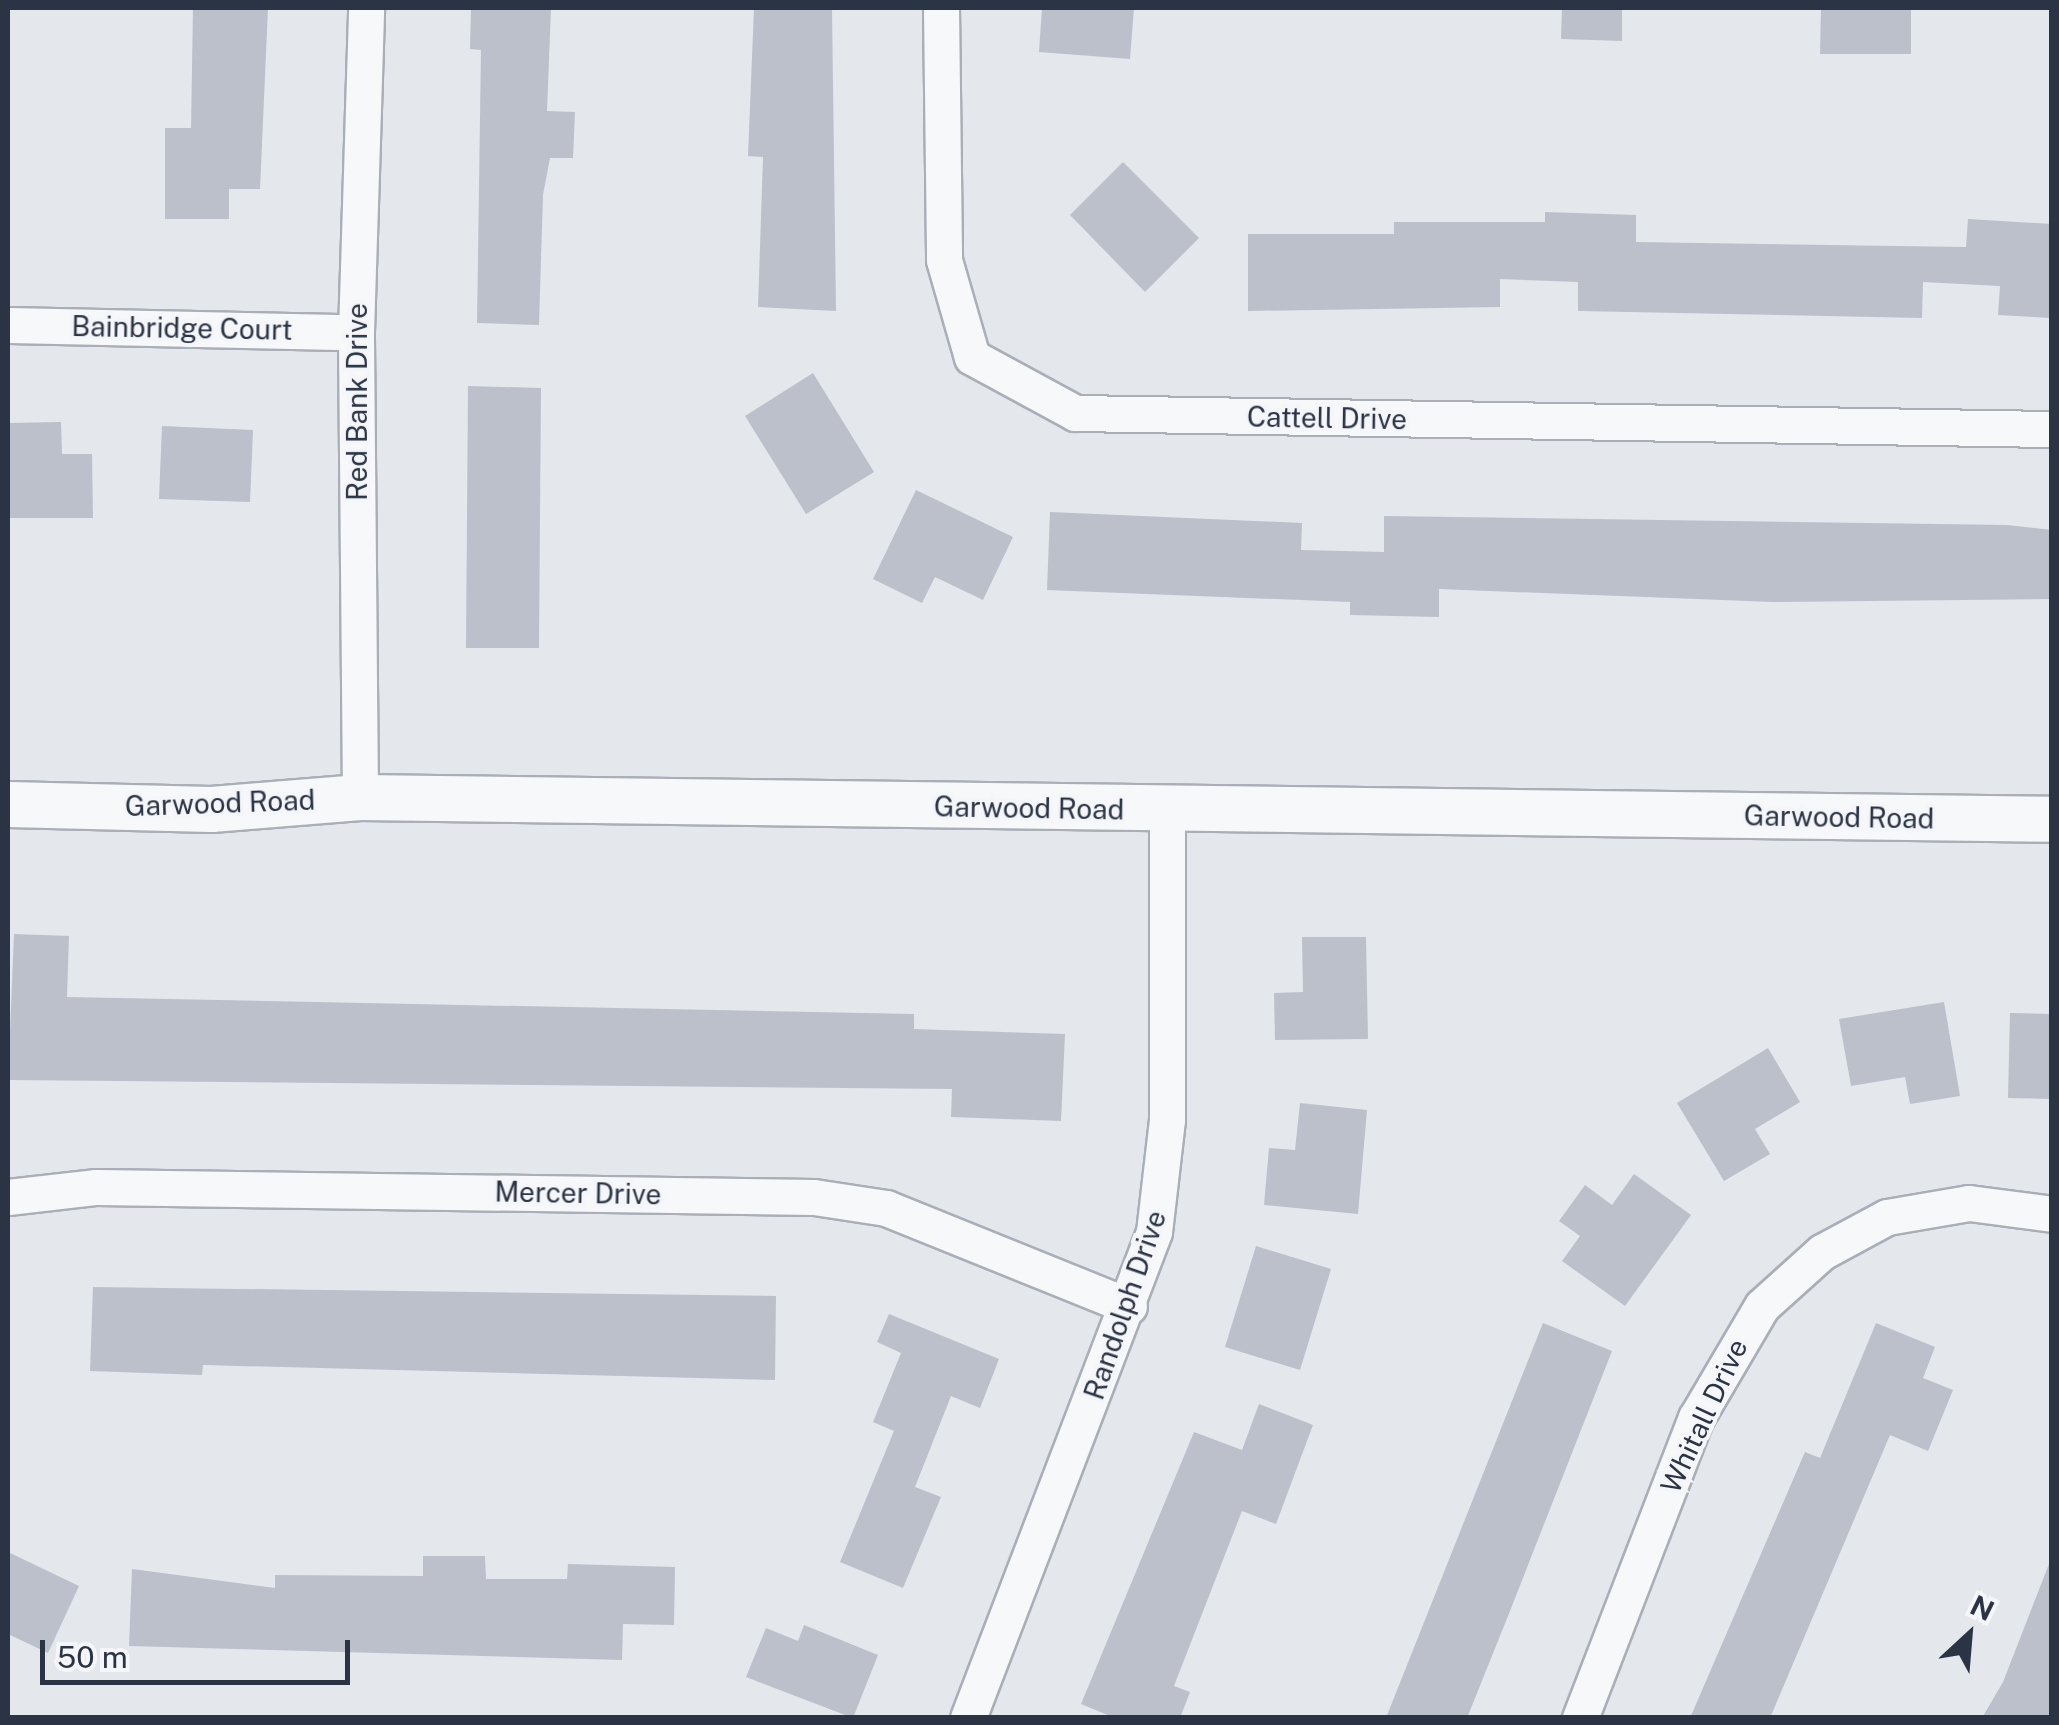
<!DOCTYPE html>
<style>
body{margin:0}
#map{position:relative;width:2059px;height:1725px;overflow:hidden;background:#e4e7ec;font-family:"Public Sans",sans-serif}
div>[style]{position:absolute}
.building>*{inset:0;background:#bbc0ca}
.roads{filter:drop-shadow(2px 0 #a9aeb7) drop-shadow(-2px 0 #a9aeb7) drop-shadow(0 2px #a9aeb7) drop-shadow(0 -2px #a9aeb7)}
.minor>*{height:35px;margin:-17.5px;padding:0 17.5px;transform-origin:17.5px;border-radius:17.5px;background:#f7f8fa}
.tertiary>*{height:45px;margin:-22.5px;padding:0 22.5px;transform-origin:22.5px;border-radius:22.5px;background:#f7f8fa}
span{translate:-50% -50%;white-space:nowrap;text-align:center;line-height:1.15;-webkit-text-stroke:8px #f4f6f9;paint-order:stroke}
.street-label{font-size:28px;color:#2b3445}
.frame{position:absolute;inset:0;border:10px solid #2b3445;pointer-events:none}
.north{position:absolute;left:1919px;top:1585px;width:100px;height:100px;-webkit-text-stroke:8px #f4f6f9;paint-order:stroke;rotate:26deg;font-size:28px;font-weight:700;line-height:40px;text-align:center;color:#2b3445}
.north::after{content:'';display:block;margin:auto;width:35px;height:45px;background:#2b3445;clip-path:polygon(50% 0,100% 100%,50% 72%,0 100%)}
.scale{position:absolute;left:40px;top:1640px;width:310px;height:45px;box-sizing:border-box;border:5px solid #2b3445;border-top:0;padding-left:12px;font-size:30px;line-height:35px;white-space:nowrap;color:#2b3445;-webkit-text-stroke:8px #f4f6f9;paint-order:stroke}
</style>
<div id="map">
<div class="building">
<i style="clip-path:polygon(193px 8px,268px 8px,260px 189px,229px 189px,229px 219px,165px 219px,165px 128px,191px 128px)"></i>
<i style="clip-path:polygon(471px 8px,551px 8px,547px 111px,575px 112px,573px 158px,550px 158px,543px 195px,539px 325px,477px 323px,481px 50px,470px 49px)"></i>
<i style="clip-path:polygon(754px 8px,832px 8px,836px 311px,758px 307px,763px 157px,748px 156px)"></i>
<i style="clip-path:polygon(1042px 8px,1134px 8px,1130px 59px,1039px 52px)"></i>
<i style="clip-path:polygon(1562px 8px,1622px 8px,1622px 41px,1561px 39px)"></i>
<i style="clip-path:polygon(1821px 8px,1911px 8px,1911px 54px,1820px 54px)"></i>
<i style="clip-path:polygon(1123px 162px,1199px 238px,1145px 292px,1070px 215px)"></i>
<i style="clip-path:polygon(1545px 212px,1636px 215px,1636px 242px,1966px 247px,1968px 219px,2052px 224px,2052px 318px,1998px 315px,2000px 286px,1923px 282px,1922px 318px,1578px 311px,1578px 282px,1500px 279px,1500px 307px,1248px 311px,1248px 234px,1394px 234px,1394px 222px,1545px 222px)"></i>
<i style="clip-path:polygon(813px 373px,874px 472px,806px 514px,745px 416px)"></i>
<i style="clip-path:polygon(468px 386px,541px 388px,539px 648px,466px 648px)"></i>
<i style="clip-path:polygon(61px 422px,62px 454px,92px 454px,93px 518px,8px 518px,8px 423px)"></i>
<i style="clip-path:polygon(162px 426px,253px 430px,250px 502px,159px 499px)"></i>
<i style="clip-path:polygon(916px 490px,1013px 537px,983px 600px,935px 577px,922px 603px,873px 579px)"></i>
<i style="clip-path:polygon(1050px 512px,1302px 523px,1301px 550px,1384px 552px,1384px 516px,2007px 525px,2052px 530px,2052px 599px,1773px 602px,1439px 589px,1439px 617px,1350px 615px,1350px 602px,1047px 590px)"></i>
<i style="clip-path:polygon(14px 934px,69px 936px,67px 997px,914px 1014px,914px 1029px,1065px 1034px,1061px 1121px,951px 1117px,952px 1089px,8px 1080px)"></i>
<i style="clip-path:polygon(1302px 937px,1366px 937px,1368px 1039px,1275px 1040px,1274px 993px,1303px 992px)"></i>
<i style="clip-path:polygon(1944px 1002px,1960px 1096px,1910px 1104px,1905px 1077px,1851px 1086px,1839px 1019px)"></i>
<i style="clip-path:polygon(2010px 1013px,2052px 1014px,2052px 1099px,2008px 1098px)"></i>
<i style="clip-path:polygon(1768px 1048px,1800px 1102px,1755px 1129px,1770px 1154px,1724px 1181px,1677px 1103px)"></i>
<i style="clip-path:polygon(1300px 1103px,1367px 1110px,1358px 1214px,1264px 1205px,1269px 1148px,1295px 1150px)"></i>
<i style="clip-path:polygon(1634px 1174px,1691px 1215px,1625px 1306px,1562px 1261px,1580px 1236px,1559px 1221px,1585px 1185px,1612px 1205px)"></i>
<i style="clip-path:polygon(1256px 1246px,1331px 1269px,1300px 1370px,1225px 1347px)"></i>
<i style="clip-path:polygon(93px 1287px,776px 1296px,775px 1380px,203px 1365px,202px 1375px,90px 1371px)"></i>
<i style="clip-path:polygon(889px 1314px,999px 1359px,980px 1408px,951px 1396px,915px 1487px,941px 1497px,903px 1588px,840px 1562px,894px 1431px,873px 1422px,901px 1353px,877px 1342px)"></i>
<i style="clip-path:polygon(1543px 1323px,1612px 1351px,1508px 1616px,1467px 1718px,1386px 1718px)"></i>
<i style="clip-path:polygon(1876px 1323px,1935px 1347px,1923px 1378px,1953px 1390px,1928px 1451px,1890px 1435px,1770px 1718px,1690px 1718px,1805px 1452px,1820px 1458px)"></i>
<i style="clip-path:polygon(1259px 1404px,1313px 1425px,1276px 1524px,1242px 1511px,1174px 1686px,1190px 1692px,1180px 1718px,1115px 1718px,1081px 1704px,1194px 1432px,1242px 1450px)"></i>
<i style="clip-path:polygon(8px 1552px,79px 1586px,48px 1653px,8px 1634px)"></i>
<i style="clip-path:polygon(423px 1556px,485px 1556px,486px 1579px,567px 1579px,568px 1564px,675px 1567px,674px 1625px,623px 1624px,622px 1660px,129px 1646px,132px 1569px,275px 1588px,275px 1575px,423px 1576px)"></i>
<i style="clip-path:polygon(2049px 1564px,2052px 1718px,1982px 1718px,2003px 1682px)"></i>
<i style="clip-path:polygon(804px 1625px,878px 1655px,853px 1718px,746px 1677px,766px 1628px,798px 1641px)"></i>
</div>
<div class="roads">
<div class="minor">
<i style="left:941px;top:8px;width:252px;rotate:89.3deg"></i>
<i style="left:944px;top:260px;width:101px;rotate:73.9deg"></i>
<i style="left:972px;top:357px;width:117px;rotate:28.5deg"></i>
<i style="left:1075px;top:413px;width:977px;rotate:0.94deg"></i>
<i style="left:8px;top:325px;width:348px;rotate:1.2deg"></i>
<i style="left:360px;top:797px;width:465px;rotate:-90.5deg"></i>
<i style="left:356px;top:332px;width:324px;rotate:-88.2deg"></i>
<i style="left:8px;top:1197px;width:89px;rotate:-6.5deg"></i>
<i style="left:96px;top:1187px;width:718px;rotate:0.8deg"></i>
<i style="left:814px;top:1197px;width:73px;rotate:8.7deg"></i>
<i style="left:886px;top:1208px;width:262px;rotate:22deg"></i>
<i style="left:968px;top:1718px;width:520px;rotate:-69.06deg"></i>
<i style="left:1154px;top:1232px;width:113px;rotate:-83.4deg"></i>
<i style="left:1167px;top:1120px;width:310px;rotate:-90deg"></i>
<i style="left:1580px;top:1718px;width:322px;rotate:-68.9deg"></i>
<i style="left:1696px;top:1418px;width:130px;rotate:-59.5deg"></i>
<i style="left:1762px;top:1306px;width:81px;rotate:-42deg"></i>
<i style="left:1822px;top:1252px;width:74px;rotate:-28.3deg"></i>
<i style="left:1887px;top:1217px;width:83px;rotate:-9.7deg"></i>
<i style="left:1969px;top:1203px;width:84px;rotate:7.5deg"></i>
</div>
<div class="tertiary">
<i style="left:8px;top:804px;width:203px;rotate:1.4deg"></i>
<i style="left:211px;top:809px;width:149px;rotate:-4.6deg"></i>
<i style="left:360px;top:797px;width:1692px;rotate:0.74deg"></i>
</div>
</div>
<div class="street-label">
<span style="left:182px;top:328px;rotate:1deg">Bainbridge Court</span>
<span style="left:357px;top:402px;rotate:-90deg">Red Bank Drive</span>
<span style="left:1327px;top:418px;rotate:1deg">Cattell Drive</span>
<span style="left:220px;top:803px;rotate:-2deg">Garwood Road</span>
<span style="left:1029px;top:808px;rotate:1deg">Garwood Road</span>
<span style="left:1839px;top:817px;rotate:1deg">Garwood Road</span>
<span style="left:578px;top:1193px;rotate:1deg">Mercer Drive</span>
<span style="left:1125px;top:1305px;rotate:-71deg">Randolph Drive</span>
<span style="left:1704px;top:1416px;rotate:-65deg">Whitall Drive</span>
</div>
<div class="frame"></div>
<div class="north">N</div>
<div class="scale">50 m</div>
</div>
